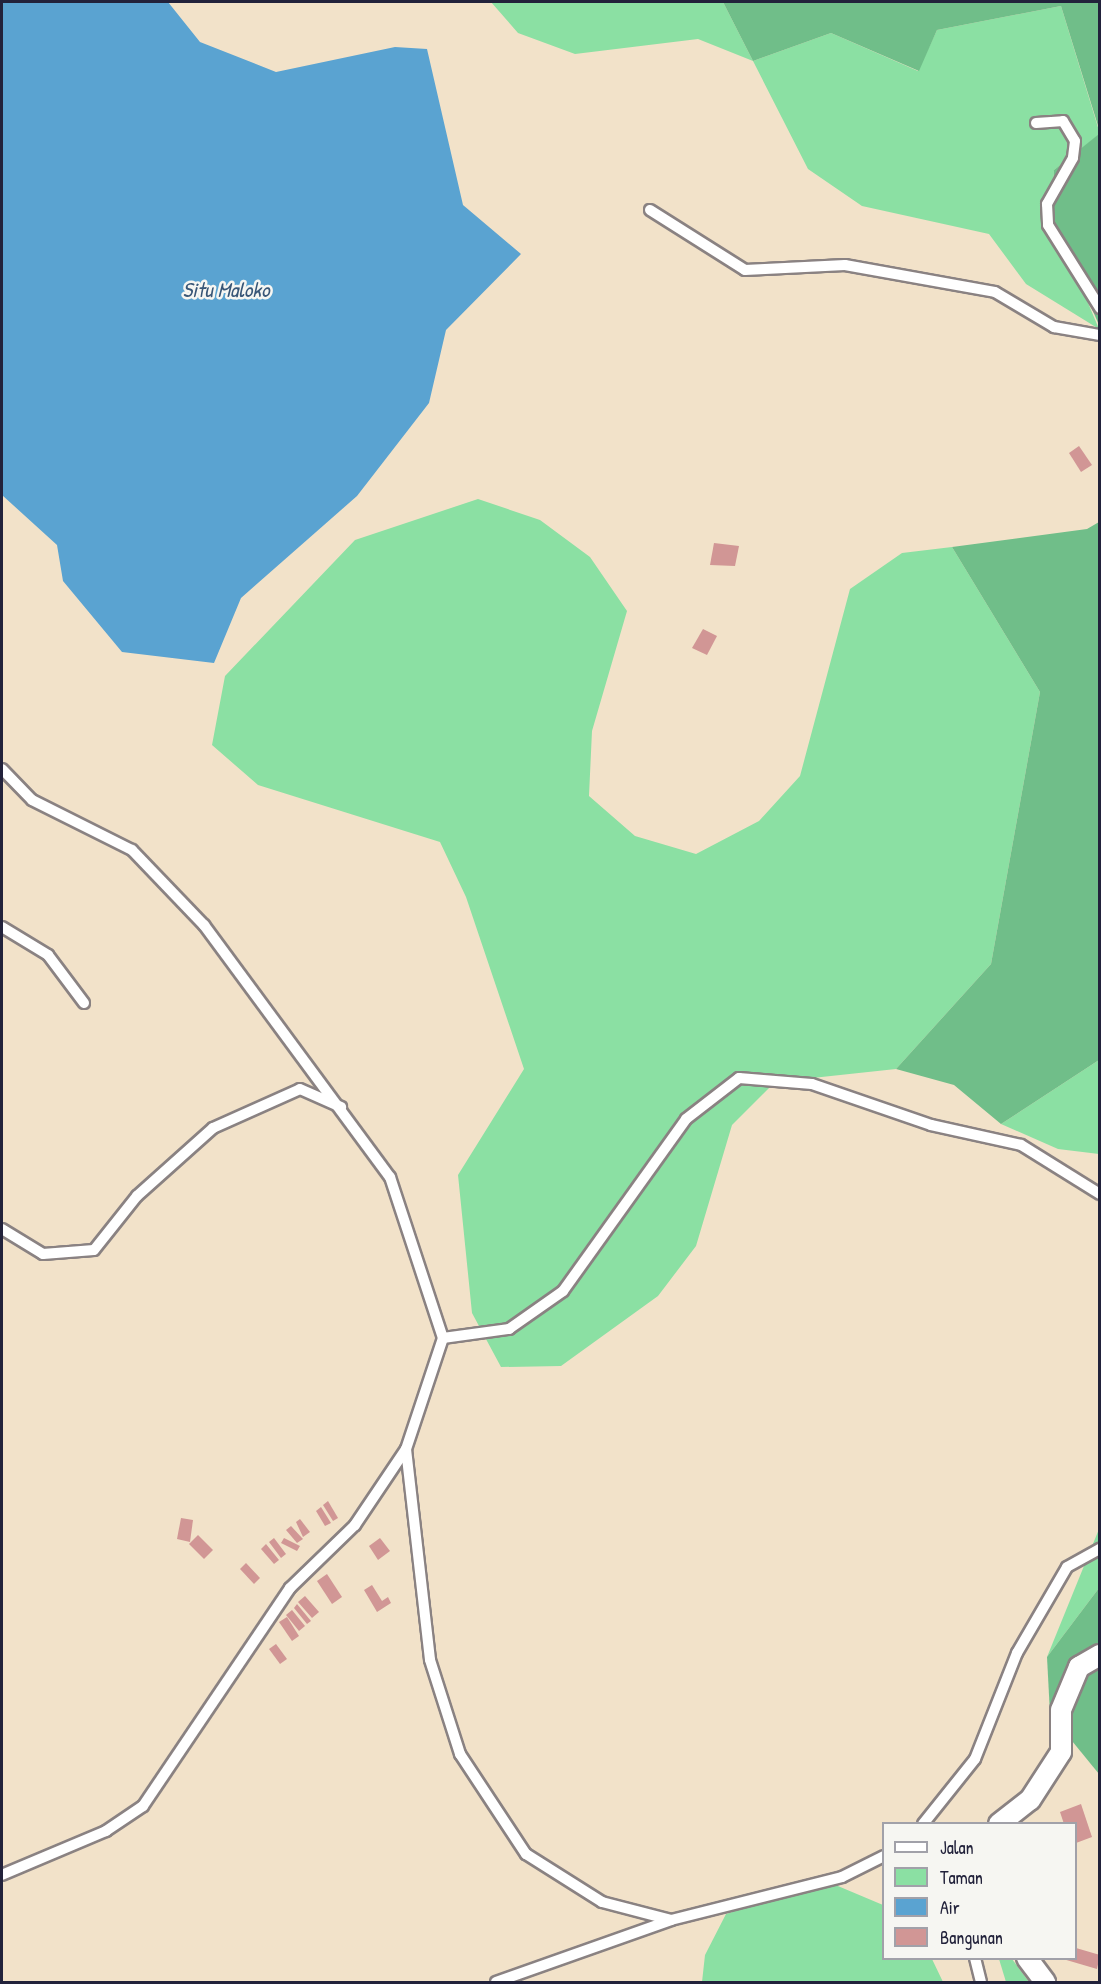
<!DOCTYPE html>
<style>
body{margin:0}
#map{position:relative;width:1101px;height:1984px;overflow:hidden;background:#f2e2c9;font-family:"Patrick Hand",sans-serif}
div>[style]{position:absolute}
.green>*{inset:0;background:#8be0a3}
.forest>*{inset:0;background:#70be89}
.water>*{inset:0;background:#5aa3d1}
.building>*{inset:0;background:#d19695}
.roads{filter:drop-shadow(2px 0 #8a8282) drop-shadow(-2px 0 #8a8282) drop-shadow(0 2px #8a8282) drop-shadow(0 -2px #8a8282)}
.service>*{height:10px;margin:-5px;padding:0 5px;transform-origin:5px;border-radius:5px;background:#fff}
.minor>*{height:20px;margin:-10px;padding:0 10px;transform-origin:10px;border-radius:10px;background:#fff}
span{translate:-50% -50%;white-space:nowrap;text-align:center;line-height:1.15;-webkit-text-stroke:5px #f6f6f2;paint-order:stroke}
.water-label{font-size:21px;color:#385677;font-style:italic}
.frame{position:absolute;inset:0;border:3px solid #22223b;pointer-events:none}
.legend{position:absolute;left:882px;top:1822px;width:195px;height:138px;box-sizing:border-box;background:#f6f6f2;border:2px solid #a1a1a9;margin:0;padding:8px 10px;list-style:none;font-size:18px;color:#22223b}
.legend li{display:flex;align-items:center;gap:12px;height:30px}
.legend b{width:30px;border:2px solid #a1a1a9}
</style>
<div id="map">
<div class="green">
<i style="clip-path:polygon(491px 2px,723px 2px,753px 61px,831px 33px,918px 71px,937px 30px,1061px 6px,1100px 134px,1054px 170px,1052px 217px,1099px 329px,1026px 284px,989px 234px,862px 206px,808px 169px,753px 61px,698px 39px,575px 54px,518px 33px)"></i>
<i style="clip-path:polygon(478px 499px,540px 520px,590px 557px,627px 611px,592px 731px,589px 796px,635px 836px,696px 854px,759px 821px,800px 776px,850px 589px,902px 553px,952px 547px,1040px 692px,991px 964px,896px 1069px,775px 1082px,732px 1125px,696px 1246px,658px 1296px,561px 1366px,501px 1367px,472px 1313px,458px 1175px,524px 1069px,466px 897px,440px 842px,258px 785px,212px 745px,225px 676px,355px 540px)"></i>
<i style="clip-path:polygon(1099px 1060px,1099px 1154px,1058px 1149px,1001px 1124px)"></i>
<i style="clip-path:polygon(1099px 1529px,1099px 1588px,1047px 1657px)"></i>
<i style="clip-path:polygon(826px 1881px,883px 1905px,884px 1958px,932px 1959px,943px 1982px,702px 1982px,705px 1955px,726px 1914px)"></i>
<i style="clip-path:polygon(999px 1959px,1012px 1959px,1029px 1982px,1006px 1982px)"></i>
</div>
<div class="forest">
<i style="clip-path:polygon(723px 2px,1099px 2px,1099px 129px,1061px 6px,937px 30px,919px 71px,831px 33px,753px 61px)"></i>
<i style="clip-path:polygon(1099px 134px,1099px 325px,1052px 217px,1054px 170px)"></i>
<i style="clip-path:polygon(1099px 522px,1099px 1060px,1001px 1124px,954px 1085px,896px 1069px,991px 964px,1040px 692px,952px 547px,1087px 529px)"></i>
<i style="clip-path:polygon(1099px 1588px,1099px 1774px,1050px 1714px,1047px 1657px)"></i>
</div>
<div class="water">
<i style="clip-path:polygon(2px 2px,168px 2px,200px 42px,276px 72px,395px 47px,427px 49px,463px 205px,521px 254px,446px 330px,429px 403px,357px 496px,241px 598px,214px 663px,122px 652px,63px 581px,57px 545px,2px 495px)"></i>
</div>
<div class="building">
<i style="clip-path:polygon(1079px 446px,1092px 465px,1081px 472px,1069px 453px)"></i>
<i style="clip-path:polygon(714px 543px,739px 546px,735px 566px,710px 565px)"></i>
<i style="clip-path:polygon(703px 629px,717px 636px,707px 655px,692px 648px)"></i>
<i style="clip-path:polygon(328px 1501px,338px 1518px,333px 1521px,323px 1505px)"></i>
<i style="clip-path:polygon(321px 1507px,331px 1523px,325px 1526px,316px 1511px)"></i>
<i style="clip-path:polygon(181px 1518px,193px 1520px,190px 1542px,177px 1539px)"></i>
<i style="clip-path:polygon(300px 1519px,310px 1532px,303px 1537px,296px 1522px)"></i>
<i style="clip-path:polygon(291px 1526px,303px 1539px,297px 1543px,286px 1530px)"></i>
<i style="clip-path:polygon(198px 1535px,213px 1550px,204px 1559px,189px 1544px)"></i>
<i style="clip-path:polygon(274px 1538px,286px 1554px,281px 1558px,269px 1542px)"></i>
<i style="clip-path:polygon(284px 1538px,300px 1546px,297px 1551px,281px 1543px)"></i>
<i style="clip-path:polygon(380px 1538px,390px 1551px,378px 1560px,369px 1546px)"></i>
<i style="clip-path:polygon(266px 1544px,279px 1560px,274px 1564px,261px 1549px)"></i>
<i style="clip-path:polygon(246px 1563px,260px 1578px,254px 1584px,240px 1569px)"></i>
<i style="clip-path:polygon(327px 1574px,342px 1597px,332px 1604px,317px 1581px)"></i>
<i style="clip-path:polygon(372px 1585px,382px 1601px,388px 1597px,391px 1603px,377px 1612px,364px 1590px)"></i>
<i style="clip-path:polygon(305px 1596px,319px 1612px,312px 1618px,298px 1602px)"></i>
<i style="clip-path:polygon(297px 1604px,311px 1621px,307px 1624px,294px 1608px)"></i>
<i style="clip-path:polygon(292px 1610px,305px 1626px,299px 1631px,286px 1615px)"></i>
<i style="clip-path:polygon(287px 1617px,299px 1636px,292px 1641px,279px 1622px)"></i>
<i style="clip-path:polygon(276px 1644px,287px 1659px,280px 1664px,269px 1649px)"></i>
<i style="clip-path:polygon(1081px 1804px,1092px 1837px,1076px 1843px,1076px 1824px,1064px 1824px,1060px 1812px)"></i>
<i style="clip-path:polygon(1076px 1948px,1100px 1955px,1097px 1969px,1063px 1959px,1076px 1958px)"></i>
</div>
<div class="roads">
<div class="service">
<i style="left:1036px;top:123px;width:27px;rotate:-4deg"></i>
<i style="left:1063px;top:121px;width:23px;rotate:59deg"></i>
<i style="left:1075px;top:141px;width:17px;rotate:97deg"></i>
<i style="left:1073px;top:158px;width:53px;rotate:119.5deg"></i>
<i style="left:1047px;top:204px;width:21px;rotate:87deg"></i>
<i style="left:1048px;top:225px;width:98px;rotate:57.9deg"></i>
<i style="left:650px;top:210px;width:112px;rotate:32.3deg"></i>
<i style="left:745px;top:270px;width:100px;rotate:-2.9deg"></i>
<i style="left:845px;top:265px;width:152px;rotate:10.2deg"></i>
<i style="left:995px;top:292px;width:69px;rotate:30.7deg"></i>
<i style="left:1054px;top:327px;width:47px;rotate:9.9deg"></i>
<i style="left:2px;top:769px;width:43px;rotate:45.9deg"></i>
<i style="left:32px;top:800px;width:112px;rotate:26.6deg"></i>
<i style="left:132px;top:850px;width:104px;rotate:46.2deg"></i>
<i style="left:204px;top:925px;width:313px;rotate:53.6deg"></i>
<i style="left:390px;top:1177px;width:169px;rotate:71.8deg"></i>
<i style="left:443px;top:1338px;width:117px;rotate:108.4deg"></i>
<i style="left:406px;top:1449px;width:92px;rotate:123.9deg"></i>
<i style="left:355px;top:1525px;width:91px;rotate:135.9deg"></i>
<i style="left:290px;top:1588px;width:263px;rotate:124deg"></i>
<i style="left:143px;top:1806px;width:45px;rotate:146deg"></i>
<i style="left:106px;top:1831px;width:113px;rotate:157.1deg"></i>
<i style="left:2px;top:927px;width:54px;rotate:31.3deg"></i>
<i style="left:48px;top:955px;width:60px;rotate:53.1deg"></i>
<i style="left:2px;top:1229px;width:48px;rotate:31.4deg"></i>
<i style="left:43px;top:1254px;width:51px;rotate:-4.5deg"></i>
<i style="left:94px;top:1250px;width:69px;rotate:-51.5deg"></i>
<i style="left:137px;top:1196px;width:102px;rotate:-41.8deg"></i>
<i style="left:213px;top:1128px;width:95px;rotate:-24.1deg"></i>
<i style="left:300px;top:1089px;width:45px;rotate:23.7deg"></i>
<i style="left:443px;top:1338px;width:67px;rotate:-7.8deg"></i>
<i style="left:509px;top:1329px;width:66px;rotate:-35.1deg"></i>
<i style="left:563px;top:1291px;width:211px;rotate:-54.4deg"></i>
<i style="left:686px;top:1119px;width:67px;rotate:-37.7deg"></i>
<i style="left:739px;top:1078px;width:73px;rotate:4.7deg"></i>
<i style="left:812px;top:1084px;width:126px;rotate:19deg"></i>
<i style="left:931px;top:1125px;width:92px;rotate:12.5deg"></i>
<i style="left:1021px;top:1145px;width:93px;rotate:31.8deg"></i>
<i style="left:406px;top:1449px;width:212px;rotate:83.5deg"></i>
<i style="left:430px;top:1660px;width:99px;rotate:72.3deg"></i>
<i style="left:460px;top:1754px;width:120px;rotate:56.6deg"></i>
<i style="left:526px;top:1854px;width:90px;rotate:32.3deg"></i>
<i style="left:602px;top:1902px;width:71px;rotate:14.6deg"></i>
<i style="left:923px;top:1824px;width:83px;rotate:-51.3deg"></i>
<i style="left:975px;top:1759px;width:114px;rotate:-68.4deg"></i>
<i style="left:1017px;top:1653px;width:99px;rotate:-59.8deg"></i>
<i style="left:1067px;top:1567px;width:38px;rotate:-29deg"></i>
<i style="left:975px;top:1958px;width:25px;rotate:76deg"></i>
<i style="left:496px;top:1982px;width:186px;rotate:-19.5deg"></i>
<i style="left:671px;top:1920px;width:176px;rotate:-14.1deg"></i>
<i style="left:842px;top:1877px;width:47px;rotate:-26.6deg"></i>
</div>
<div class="minor">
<i style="left:999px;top:1824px;width:39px;rotate:-38deg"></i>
<i style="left:1030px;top:1800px;width:57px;rotate:-57.1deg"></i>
<i style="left:1061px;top:1752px;width:42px;rotate:-90deg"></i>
<i style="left:1061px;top:1710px;width:47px;rotate:-67.3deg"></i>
<i style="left:1079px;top:1667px;width:24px;rotate:-30deg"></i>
<i style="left:1027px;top:1958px;width:30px;rotate:53deg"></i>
</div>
</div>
<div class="water-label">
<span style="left:226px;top:290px">Situ Maloko</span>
</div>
<div class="frame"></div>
<ul class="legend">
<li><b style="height:8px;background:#fff"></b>Jalan</li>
<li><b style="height:16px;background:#8be0a3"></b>Taman</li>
<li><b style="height:16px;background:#5aa3d1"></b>Air</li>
<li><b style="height:16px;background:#d19695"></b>Bangunan</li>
</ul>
</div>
